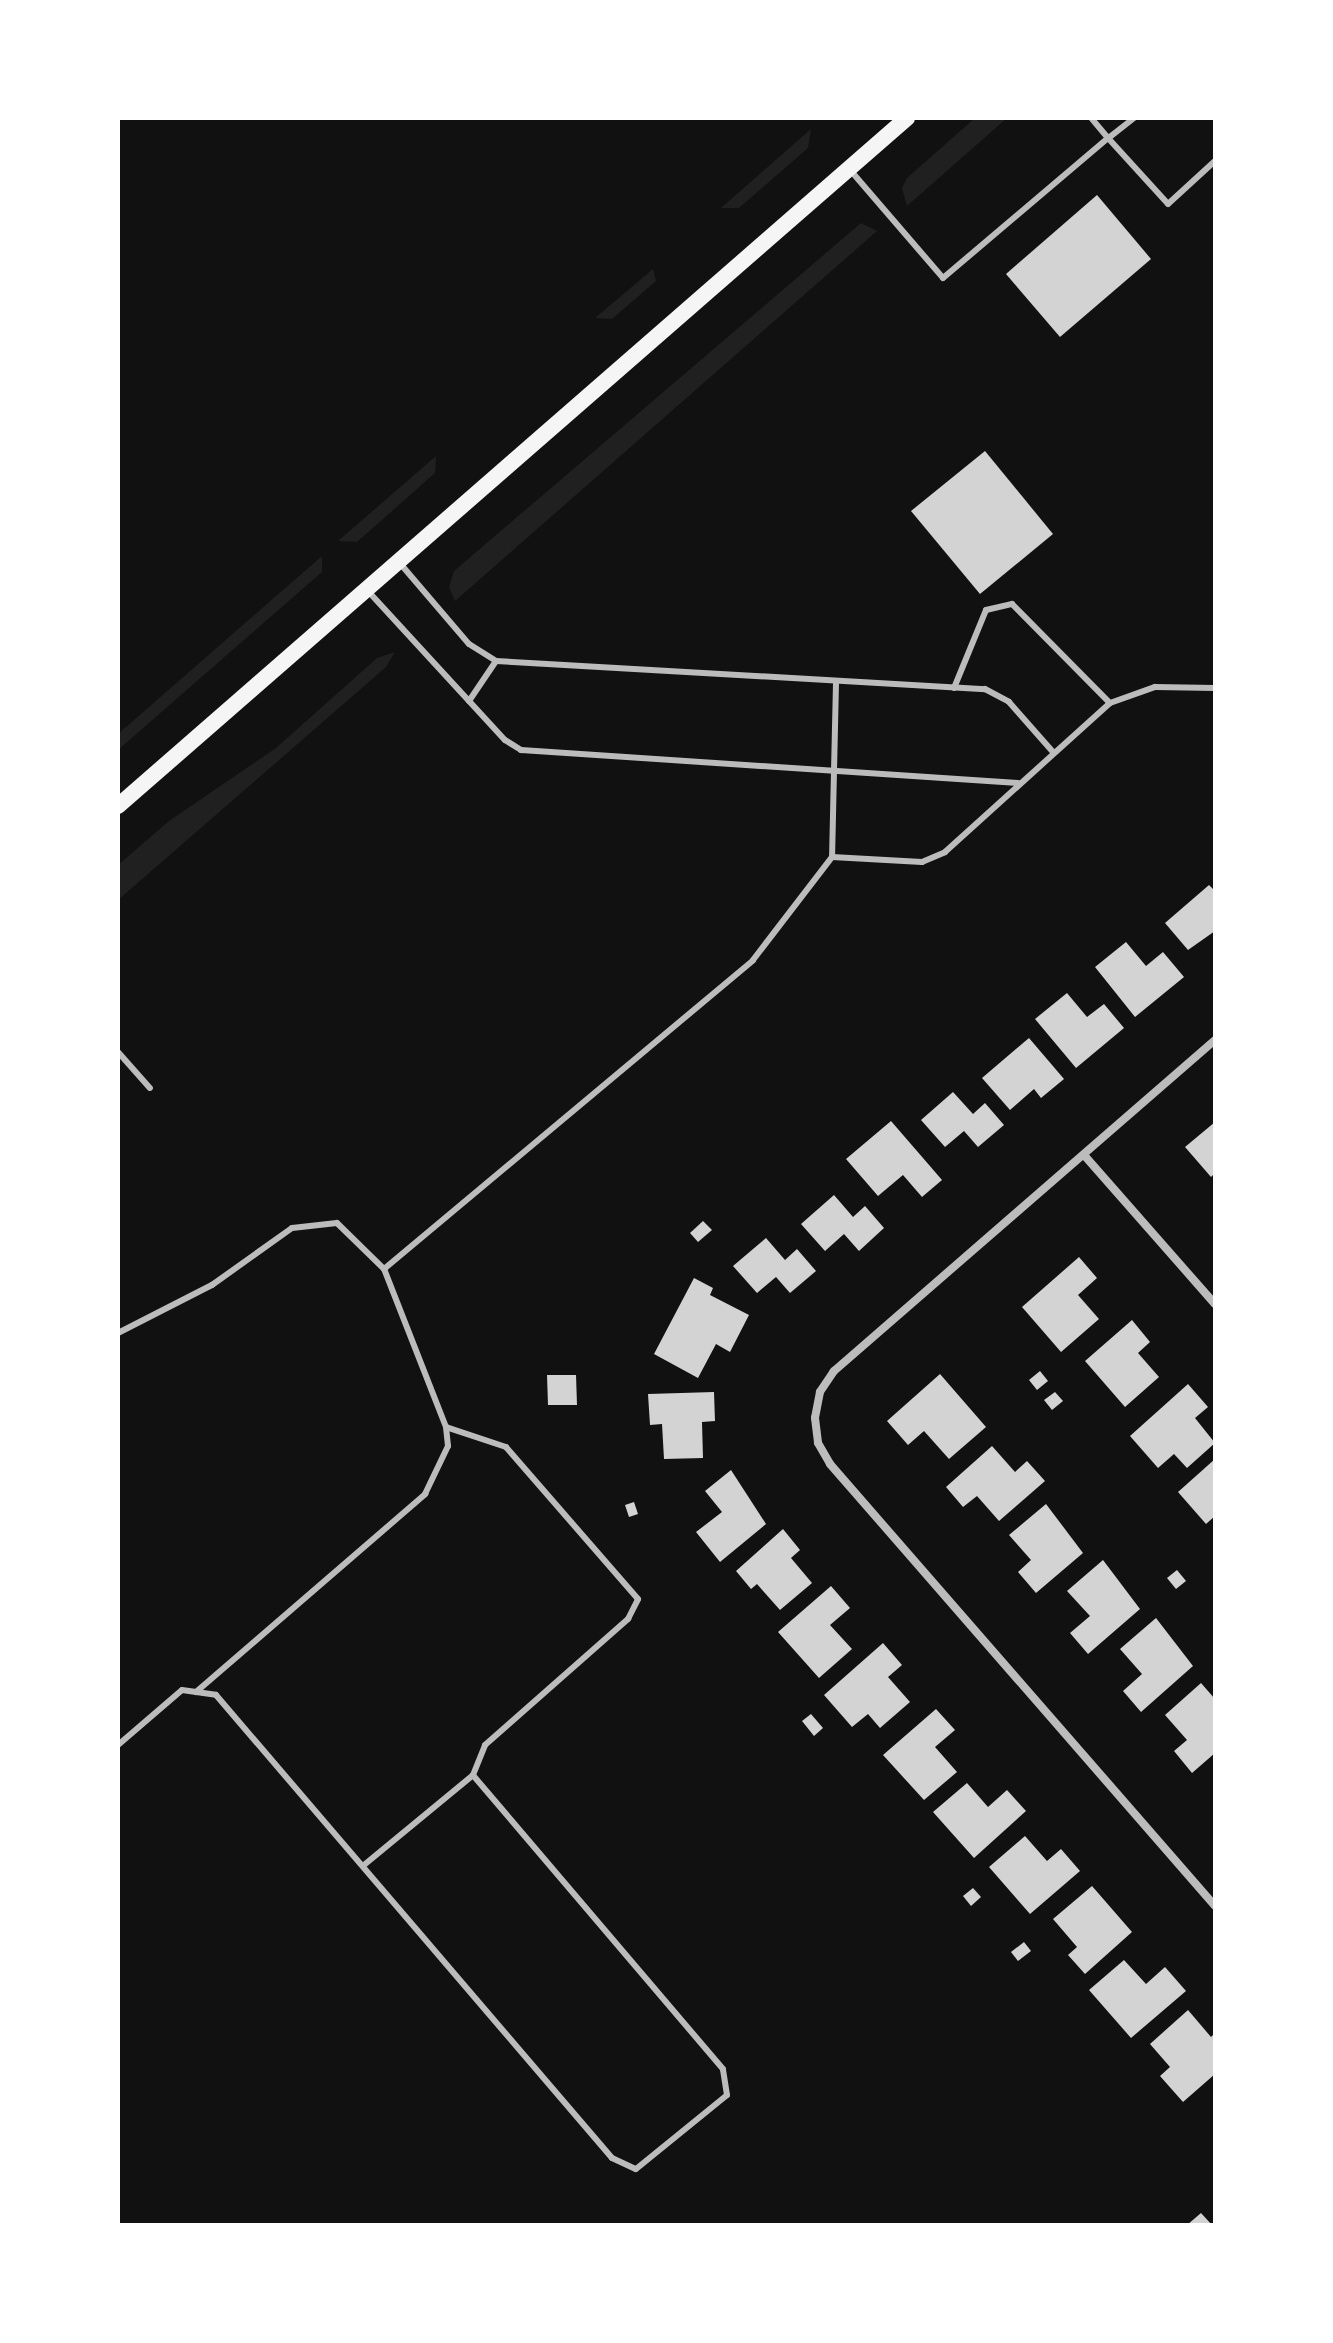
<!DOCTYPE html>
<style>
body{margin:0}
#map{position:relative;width:1333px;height:2343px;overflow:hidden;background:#111;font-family:Inter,sans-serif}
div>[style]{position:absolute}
.green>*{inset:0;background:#202020}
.building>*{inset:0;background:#d3d3d3}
.service>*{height:6px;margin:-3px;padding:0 3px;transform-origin:3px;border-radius:3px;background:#bcbcbc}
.minor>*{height:8px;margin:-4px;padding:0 4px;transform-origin:4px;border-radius:4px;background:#bcbcbc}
.secondary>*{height:16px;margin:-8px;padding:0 8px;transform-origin:8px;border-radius:8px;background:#f5f5f5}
span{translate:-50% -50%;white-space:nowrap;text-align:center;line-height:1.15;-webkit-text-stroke:6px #fff;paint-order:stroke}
.frame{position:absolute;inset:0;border:120px solid #fff;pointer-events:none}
</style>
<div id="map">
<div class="green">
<i style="clip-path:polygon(975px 118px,1007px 118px,907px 206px,902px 188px,907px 178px)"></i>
<i style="clip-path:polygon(811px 129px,808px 148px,739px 208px,721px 208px)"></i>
<i style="clip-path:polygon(861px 223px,877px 231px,455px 601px,449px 587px,454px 571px)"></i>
<i style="clip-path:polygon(653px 269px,656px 281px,612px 319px,595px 318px)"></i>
<i style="clip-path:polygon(436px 456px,435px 473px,357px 542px,338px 541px)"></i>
<i style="clip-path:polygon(322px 556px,322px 572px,118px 750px,118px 734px)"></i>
<i style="clip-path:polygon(395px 652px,386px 667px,118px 900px,118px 865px,169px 821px,276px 748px,377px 658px)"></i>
</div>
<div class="building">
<i style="clip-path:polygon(1097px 195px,1151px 259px,1060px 337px,1006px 274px)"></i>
<i style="clip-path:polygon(985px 451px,1053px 534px,980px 594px,911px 511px)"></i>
<i style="clip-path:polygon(1209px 885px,1215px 891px,1215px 931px,1188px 950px,1165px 923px)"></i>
<i style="clip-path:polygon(1126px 942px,1146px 966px,1163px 952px,1184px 977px,1135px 1017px,1095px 967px)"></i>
<i style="clip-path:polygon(1067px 993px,1087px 1017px,1104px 1004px,1124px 1028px,1076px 1068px,1035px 1019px)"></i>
<i style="clip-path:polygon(1029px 1038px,1064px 1079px,1041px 1098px,1034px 1089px,1010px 1110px,982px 1078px)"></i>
<i style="clip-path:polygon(953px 1092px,973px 1114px,985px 1103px,1004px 1125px,978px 1147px,964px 1131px,945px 1147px,921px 1120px)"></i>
<i style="clip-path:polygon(891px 1121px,942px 1180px,922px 1197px,903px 1175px,878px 1196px,846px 1159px)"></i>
<i style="clip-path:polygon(1215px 1122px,1215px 1173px,1211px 1177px,1185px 1147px)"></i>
<i style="clip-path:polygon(834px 1195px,853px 1217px,865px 1206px,884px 1228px,859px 1251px,844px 1234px,825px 1251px,801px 1224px)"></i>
<i style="clip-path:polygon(703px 1221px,712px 1230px,698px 1242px,690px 1233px)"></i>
<i style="clip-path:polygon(766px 1238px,785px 1260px,797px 1249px,816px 1271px,790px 1293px,776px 1277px,757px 1293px,733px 1266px)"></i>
<i style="clip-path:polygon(1079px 1257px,1097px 1278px,1078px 1295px,1099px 1319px,1061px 1352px,1022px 1307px)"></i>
<i style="clip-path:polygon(694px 1278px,713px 1288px,710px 1295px,749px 1315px,730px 1352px,716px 1344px,698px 1378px,654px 1354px)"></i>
<i style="clip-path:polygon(1132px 1320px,1150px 1342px,1138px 1353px,1159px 1377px,1125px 1407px,1085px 1361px)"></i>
<i style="clip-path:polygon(1040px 1371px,1048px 1381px,1037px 1390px,1029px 1380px)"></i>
<i style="clip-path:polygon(940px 1374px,986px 1427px,949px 1459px,924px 1431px,908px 1445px,887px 1421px)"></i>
<i style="clip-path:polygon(547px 1375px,576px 1375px,577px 1405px,548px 1405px)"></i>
<i style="clip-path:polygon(1188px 1384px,1208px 1407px,1195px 1418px,1215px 1443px,1187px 1468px,1174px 1454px,1158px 1468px,1130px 1436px)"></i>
<i style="clip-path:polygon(714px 1392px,715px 1421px,702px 1422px,703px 1458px,664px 1459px,662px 1424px,650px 1425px,648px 1394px)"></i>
<i style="clip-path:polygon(1055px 1392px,1063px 1401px,1052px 1410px,1044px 1400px)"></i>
<i style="clip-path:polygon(992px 1446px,1015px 1472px,1027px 1461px,1045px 1481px,999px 1521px,977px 1496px,963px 1507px,946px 1487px)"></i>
<i style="clip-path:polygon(1215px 1459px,1215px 1516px,1206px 1524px,1178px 1492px)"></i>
<i style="clip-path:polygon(731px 1470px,766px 1524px,720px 1562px,696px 1532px,722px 1512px,705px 1491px)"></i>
<i style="clip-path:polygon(634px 1502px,638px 1514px,629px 1517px,625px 1505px)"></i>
<i style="clip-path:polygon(1046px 1504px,1083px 1553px,1036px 1593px,1018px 1572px,1031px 1560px,1009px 1535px)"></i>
<i style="clip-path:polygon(783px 1529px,800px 1550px,791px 1558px,812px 1583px,780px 1610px,757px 1584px,751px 1589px,736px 1571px)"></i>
<i style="clip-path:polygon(1103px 1560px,1140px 1609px,1088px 1654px,1070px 1633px,1090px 1616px,1067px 1591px)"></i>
<i style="clip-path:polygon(1177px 1570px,1186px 1581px,1176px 1589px,1167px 1578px)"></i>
<i style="clip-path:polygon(831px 1586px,850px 1608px,830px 1625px,852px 1649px,819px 1678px,778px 1632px)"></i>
<i style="clip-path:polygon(1156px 1618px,1193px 1666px,1141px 1712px,1123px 1691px,1142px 1674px,1120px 1649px)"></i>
<i style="clip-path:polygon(883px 1643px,902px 1665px,888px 1677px,910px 1702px,880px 1728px,868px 1714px,852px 1727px,824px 1695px)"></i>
<i style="clip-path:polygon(1201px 1683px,1215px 1699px,1215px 1753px,1192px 1773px,1174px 1751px,1187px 1740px,1165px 1715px)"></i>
<i style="clip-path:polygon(936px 1709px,955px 1730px,935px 1747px,957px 1772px,924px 1800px,883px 1755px)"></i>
<i style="clip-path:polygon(811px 1714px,823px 1728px,814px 1736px,802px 1721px)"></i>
<i style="clip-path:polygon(967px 1783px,988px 1807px,1007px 1790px,1026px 1811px,974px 1858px,933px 1812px)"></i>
<i style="clip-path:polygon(1025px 1836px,1047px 1861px,1061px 1849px,1080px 1871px,1030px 1914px,989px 1867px)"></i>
<i style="clip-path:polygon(1092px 1886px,1132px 1932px,1085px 1974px,1068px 1955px,1077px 1947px,1053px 1919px)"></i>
<i style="clip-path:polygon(973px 1888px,981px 1897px,971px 1906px,963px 1896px)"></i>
<i style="clip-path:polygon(1024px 1942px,1031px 1951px,1018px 1961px,1011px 1952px)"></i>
<i style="clip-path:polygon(1124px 1960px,1146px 1984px,1165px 1967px,1186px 1991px,1131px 2038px,1089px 1990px)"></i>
<i style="clip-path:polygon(1188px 2010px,1211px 2037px,1215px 2033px,1215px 2074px,1183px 2102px,1160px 2076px,1170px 2067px,1150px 2044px)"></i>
<i style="clip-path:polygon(1201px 2213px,1212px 2225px,1187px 2225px)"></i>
</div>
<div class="service">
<i style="left:1134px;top:118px;width:33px;rotate:142deg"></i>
<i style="left:1108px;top:138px;width:89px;rotate:47.7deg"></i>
<i style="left:1168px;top:204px;width:64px;rotate:-42.5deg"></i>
<i style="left:851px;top:171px;width:141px;rotate:49.3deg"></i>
<i style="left:943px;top:278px;width:216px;rotate:-40.3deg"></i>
<i style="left:1108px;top:138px;width:26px;rotate:-130deg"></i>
<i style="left:398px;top:561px;width:109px;rotate:49.5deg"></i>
<i style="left:469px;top:644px;width:32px;rotate:32deg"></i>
<i style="left:496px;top:661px;width:490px;rotate:3.3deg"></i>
<i style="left:985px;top:689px;width:27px;rotate:28deg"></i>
<i style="left:1009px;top:702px;width:67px;rotate:48.7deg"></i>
<i style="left:367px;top:590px;width:204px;rotate:47.4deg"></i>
<i style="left:505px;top:740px;width:19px;rotate:32deg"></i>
<i style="left:521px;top:750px;width:498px;rotate:3.8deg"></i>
<i style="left:836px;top:683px;width:174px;rotate:91.3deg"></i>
<i style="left:832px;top:857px;width:90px;rotate:3.2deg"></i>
<i style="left:922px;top:862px;width:25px;rotate:-23deg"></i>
<i style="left:945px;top:852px;width:222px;rotate:-42.1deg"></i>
<i style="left:1110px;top:703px;width:48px;rotate:-19.6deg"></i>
<i style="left:1155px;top:687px;width:60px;rotate:1deg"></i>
<i style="left:954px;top:688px;width:84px;rotate:-67.7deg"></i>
<i style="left:986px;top:610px;width:27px;rotate:-13deg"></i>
<i style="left:1012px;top:604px;width:139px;rotate:45.3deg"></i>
<i style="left:469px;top:701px;width:48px;rotate:-56deg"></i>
<i style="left:118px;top:1052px;width:48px;rotate:48.4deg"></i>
<i style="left:118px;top:1333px;width:106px;rotate:-27.1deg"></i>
<i style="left:212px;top:1285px;width:98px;rotate:-35.5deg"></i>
<i style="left:292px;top:1228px;width:45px;rotate:-6.3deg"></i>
<i style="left:337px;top:1223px;width:66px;rotate:44.4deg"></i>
<i style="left:196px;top:1692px;width:303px;rotate:-40.8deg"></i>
<i style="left:425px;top:1494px;width:53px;rotate:-64.4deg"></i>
<i style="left:448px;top:1446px;width:19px;rotate:-96deg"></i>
<i style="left:446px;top:1427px;width:170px;rotate:-111.4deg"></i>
<i style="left:384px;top:1269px;width:481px;rotate:-39.9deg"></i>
<i style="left:753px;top:960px;width:130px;rotate:-52.5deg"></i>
<i style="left:118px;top:1745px;width:84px;rotate:-40.7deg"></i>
<i style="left:182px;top:1690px;width:34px;rotate:8deg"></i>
<i style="left:216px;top:1695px;width:609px;rotate:49.46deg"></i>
<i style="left:612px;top:2158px;width:26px;rotate:25deg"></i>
<i style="left:636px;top:2169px;width:117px;rotate:-39.1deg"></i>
<i style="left:727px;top:2095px;width:26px;rotate:-99deg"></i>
<i style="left:723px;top:2069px;width:386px;rotate:-130.4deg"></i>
<i style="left:473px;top:1775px;width:32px;rotate:-68deg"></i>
<i style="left:485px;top:1745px;width:191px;rotate:-41.4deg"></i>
<i style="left:628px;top:1619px;width:22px;rotate:-63deg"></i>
<i style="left:638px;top:1599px;width:201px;rotate:-131deg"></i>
<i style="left:506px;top:1447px;width:63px;rotate:-161.6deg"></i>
<i style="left:364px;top:1865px;width:141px;rotate:-39.5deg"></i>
</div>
<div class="minor">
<i style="left:1215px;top:1040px;width:505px;rotate:139.02deg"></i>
<i style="left:834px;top:1371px;width:25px;rotate:124deg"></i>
<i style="left:820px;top:1392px;width:26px;rotate:101deg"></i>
<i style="left:815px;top:1418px;width:25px;rotate:83deg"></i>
<i style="left:818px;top:1443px;width:24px;rotate:60deg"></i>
<i style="left:830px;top:1464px;width:586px;rotate:48.94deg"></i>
<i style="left:1084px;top:1155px;width:198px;rotate:48.7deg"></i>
</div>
<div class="secondary">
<i style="left:118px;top:806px;width:1047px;rotate:-41.09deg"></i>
</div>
<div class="frame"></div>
</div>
